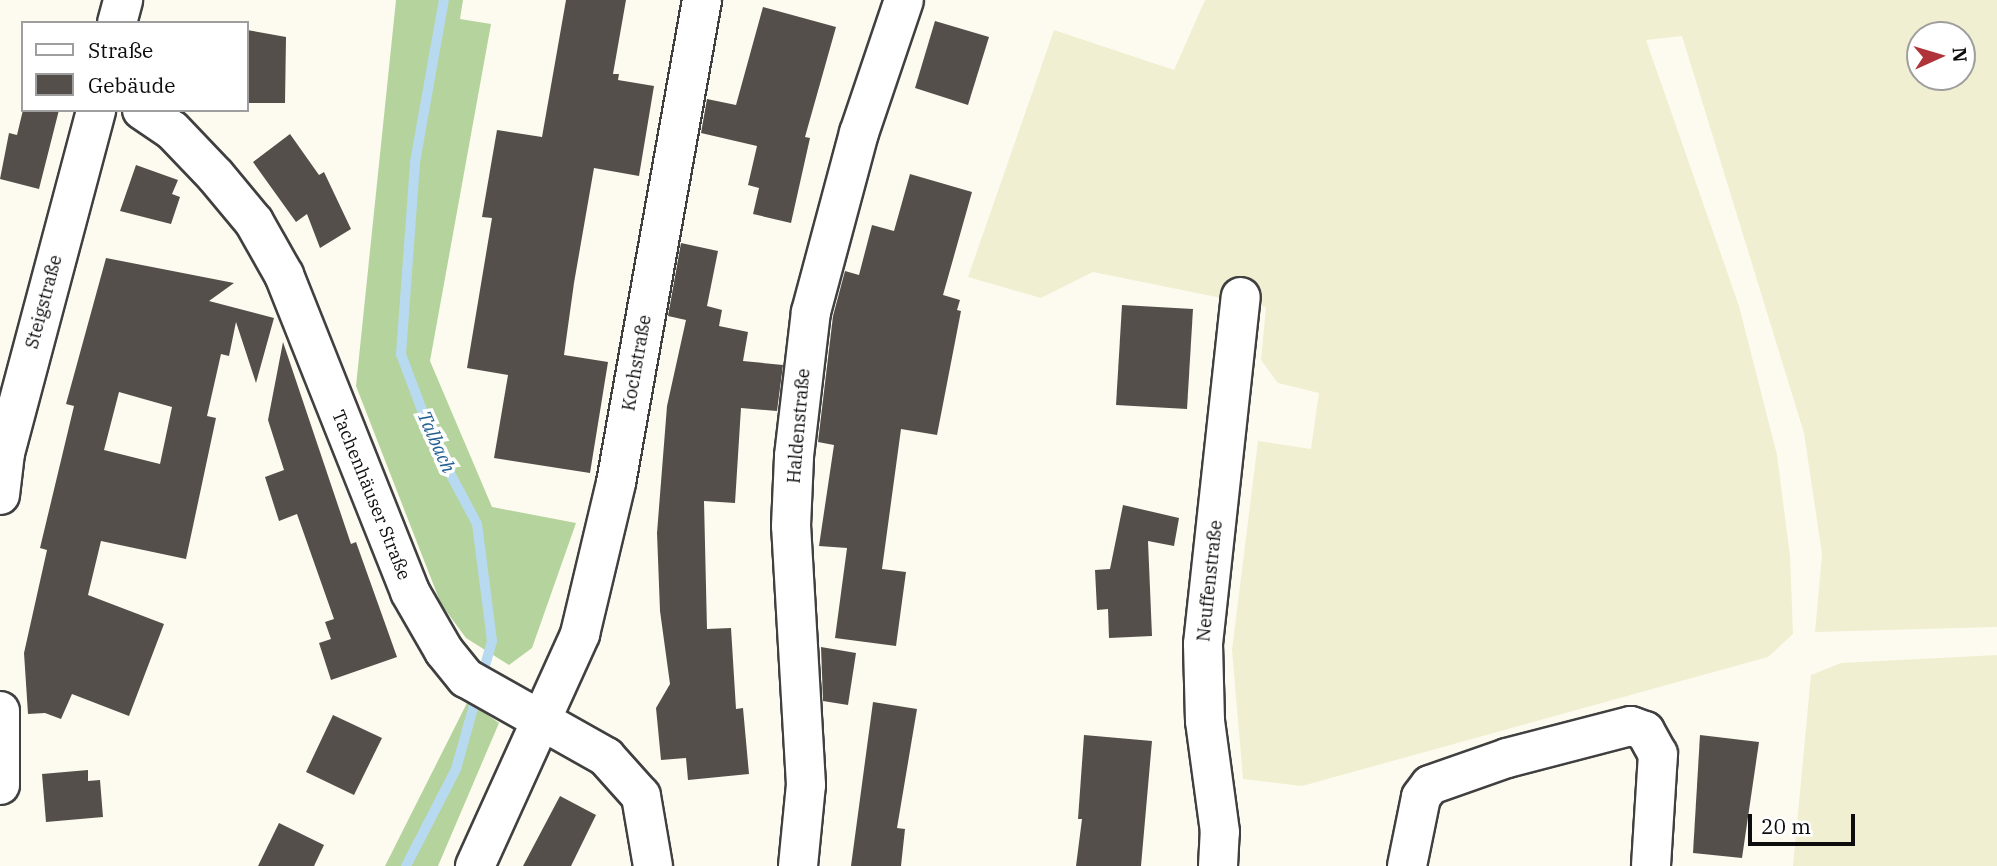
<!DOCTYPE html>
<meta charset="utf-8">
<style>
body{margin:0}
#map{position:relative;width:1997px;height:866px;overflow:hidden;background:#fdfbef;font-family:"IBM Plex Serif",serif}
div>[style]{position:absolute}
.farmland>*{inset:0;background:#f1efd1}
.forest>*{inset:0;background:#b5d39d}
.stream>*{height:10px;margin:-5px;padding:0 5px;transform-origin:5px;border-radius:5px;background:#b8daf0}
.building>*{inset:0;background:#554f4b}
.roads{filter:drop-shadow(2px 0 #404040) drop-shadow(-2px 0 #404040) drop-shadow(0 2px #404040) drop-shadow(0 -2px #404040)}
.minor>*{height:38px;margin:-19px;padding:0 19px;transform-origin:19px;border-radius:19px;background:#fff}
span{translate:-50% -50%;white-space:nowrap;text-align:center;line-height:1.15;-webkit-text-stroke:7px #fff;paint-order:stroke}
.street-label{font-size:18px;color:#0d0d0d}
.water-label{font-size:19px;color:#236092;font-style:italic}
.legend{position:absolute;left:21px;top:21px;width:228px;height:91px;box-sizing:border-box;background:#fff;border:2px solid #9e9e9e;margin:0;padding:9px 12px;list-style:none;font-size:21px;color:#0d0d0d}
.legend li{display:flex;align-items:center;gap:14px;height:35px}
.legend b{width:35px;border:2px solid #9e9e9e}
.north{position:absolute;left:1906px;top:21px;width:70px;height:70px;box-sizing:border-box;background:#fff;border:2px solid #9e9e9e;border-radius:50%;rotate:86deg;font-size:19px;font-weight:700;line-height:28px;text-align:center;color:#0d0d0d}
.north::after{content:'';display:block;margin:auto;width:24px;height:32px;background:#af3338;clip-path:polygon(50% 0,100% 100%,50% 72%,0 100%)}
.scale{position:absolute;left:1748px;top:814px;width:107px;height:32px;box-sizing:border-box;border:4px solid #0d0d0d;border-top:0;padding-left:9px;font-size:21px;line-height:24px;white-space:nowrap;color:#0d0d0d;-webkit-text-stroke:5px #fff;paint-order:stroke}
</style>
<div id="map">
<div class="farmland">
<i style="clip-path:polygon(evenodd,1205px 0,1997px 0,1997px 627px,1815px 632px,1822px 554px,1804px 433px,1682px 36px,1646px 40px,1739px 306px,1777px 455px,1790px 556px,1793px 634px,1768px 657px,1302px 786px,1243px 779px,1232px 650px,1258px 441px,1311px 449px,1319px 393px,1278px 383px,1261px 360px,1266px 307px,1093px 272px,1041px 298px,968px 277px,1054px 30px,1174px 70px,1205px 0,1920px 35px,1962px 35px,1962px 77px,1920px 77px,1920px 35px)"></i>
<i style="clip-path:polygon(1997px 655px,1997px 866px,1793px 866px,1811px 675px,1841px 663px)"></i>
</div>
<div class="forest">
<i style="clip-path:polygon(396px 0,463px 0,460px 19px,491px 24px,430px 361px,492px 507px,576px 523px,532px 648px,509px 665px,466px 638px,441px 604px,356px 386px)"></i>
<i style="clip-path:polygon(468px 701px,499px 723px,438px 866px,385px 866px)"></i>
</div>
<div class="stream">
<i style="left:406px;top:866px;width:109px;rotate:-62.7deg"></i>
<i style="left:456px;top:769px;width:133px;rotate:-74.3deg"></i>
<i style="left:492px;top:641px;width:118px;rotate:-97.3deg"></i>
<i style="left:477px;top:524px;width:89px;rotate:-118deg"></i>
<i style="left:435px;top:445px;width:97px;rotate:-110.5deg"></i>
<i style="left:401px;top:354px;width:193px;rotate:-85.8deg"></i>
<i style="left:415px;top:162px;width:165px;rotate:-79.9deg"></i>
</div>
<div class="building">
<i style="clip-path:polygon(566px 0,626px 0,613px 74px,619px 74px,618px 80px,654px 86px,639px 176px,594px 168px,574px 283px,564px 355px,608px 362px,590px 473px,494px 458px,508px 375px,467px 368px,492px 218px,482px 217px,497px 130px,542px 137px)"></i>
<i style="clip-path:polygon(763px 7px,836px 27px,805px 137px,810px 138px,791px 223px,753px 214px,759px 188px,748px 185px,757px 146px,701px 133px,707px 99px,736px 105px)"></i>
<i style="clip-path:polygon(935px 21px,989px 37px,968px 105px,915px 88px)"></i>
<i style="clip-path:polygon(247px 30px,286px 37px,285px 103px,247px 103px)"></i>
<i style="clip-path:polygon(23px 110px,59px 110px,39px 189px,0 179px,9px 133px,17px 135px)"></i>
<i style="clip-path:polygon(290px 134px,319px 175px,324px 172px,351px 229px,320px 248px,307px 214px,296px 222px,253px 162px)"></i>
<i style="clip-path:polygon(136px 165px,178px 180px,172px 194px,180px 197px,171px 224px,120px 211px)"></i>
<i style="clip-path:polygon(910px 174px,972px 192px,943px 295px,960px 300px,957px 310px,961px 311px,937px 435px,901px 429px,882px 569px,906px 572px,896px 646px,835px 638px,847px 548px,819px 546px,834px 445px,818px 442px,833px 316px,845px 271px,859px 275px,872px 225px,894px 231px)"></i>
<i style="clip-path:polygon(681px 243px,718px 251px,707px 306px,722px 310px,719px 326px,748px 332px,743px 361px,783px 365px,777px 411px,741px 408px,735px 503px,704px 501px,707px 629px,731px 628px,736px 709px,743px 708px,749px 774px,688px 780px,686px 758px,661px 760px,656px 708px,670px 684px,660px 611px,657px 533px,667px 406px,686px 320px,668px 316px)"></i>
<i style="clip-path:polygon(evenodd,106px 258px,234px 283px,209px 301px,274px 318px,256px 383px,236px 322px,229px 356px,221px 354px,207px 416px,216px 418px,186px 559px,101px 541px,88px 595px,164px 624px,129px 716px,72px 694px,61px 719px,45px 713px,28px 714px,24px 653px,47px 550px,40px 548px,74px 406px,66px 404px,106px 258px,119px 392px,172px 407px,160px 464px,104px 450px,119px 392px)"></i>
<i style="clip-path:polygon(1122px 305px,1193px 309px,1187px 409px,1116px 405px)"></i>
<i style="clip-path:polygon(283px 342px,351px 544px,356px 542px,397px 657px,331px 680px,319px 643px,331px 639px,325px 622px,334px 619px,297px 514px,279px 521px,265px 477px,284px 470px,268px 420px)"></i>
<i style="clip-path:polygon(1123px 505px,1179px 518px,1174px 546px,1148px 541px,1152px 636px,1109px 638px,1108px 609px,1097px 610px,1095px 570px,1110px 569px)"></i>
<i style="clip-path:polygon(821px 647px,856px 653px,848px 705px,823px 701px)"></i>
<i style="clip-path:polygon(873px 702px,917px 709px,897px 828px,905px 829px,901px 866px,851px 866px)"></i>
<i style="clip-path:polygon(333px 715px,382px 738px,354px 795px,306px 772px)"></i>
<i style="clip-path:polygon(1084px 735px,1152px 741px,1141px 866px,1076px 866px,1082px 819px,1078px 819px)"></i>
<i style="clip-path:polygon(1700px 735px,1759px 742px,1742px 858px,1693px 853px)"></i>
<i style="clip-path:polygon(88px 770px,88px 781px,100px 780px,103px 817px,46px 822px,42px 774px)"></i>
<i style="clip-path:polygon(560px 796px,596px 815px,571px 866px,523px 866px)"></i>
<i style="clip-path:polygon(279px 823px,324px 845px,314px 866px,258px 866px)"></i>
</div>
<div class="roads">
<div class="minor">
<i style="left:117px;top:23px;width:24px;rotate:-75deg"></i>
<i style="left:142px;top:110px;width:36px;rotate:34deg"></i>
<i style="left:172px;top:130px;width:62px;rotate:46.3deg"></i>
<i style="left:215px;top:175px;width:61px;rotate:50.3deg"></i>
<i style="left:254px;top:222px;width:61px;rotate:60.5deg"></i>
<i style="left:284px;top:275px;width:341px;rotate:68.3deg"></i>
<i style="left:410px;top:592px;width:68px;rotate:60deg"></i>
<i style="left:444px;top:651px;width:35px;rotate:51deg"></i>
<i style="left:466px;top:678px;width:161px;rotate:29.4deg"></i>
<i style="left:606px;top:757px;width:52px;rotate:48.1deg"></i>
<i style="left:641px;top:796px;width:71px;rotate:80.3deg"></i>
<i style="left:0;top:495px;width:42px;rotate:-83.2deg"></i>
<i style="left:5px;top:453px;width:355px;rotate:-75.1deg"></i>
<i style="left:0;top:711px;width:74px;rotate:90deg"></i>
<i style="left:475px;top:866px;width:255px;rotate:-65.6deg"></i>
<i style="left:580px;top:634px;width:155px;rotate:-76.6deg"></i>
<i style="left:616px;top:483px;width:491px;rotate:-79.9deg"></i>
<i style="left:798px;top:866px;width:81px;rotate:-84.4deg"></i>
<i style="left:806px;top:785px;width:259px;rotate:-93.3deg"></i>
<i style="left:791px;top:526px;width:70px;rotate:-87.5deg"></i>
<i style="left:794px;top:456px;width:145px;rotate:-83.3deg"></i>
<i style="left:811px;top:312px;width:185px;rotate:-75deg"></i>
<i style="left:859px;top:133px;width:140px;rotate:-71.3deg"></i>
<i style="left:1218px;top:866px;width:34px;rotate:-87deg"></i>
<i style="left:1220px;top:832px;width:112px;rotate:-97.7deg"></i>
<i style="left:1205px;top:721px;width:77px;rotate:-91.5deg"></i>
<i style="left:1203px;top:644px;width:349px;rotate:-83.8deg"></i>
<i style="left:1407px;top:866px;width:70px;rotate:-78.5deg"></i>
<i style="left:1421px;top:797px;width:15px;rotate:-53deg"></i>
<i style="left:1430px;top:785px;width:82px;rotate:-19.3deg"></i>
<i style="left:1507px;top:758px;width:128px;rotate:-14.5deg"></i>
<i style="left:1631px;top:726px;width:15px;rotate:20deg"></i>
<i style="left:1645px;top:731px;width:26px;rotate:61deg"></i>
<i style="left:1658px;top:754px;width:112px;rotate:93.6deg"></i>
</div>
</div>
<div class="street-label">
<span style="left:44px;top:302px;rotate:-75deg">Steigstraße</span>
<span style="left:637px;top:363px;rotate:-80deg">Kochstraße</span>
<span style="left:799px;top:426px;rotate:-85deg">Haldenstraße</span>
<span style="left:371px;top:495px;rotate:68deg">Tachenhäuser Straße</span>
<span style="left:1210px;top:581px;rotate:-84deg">Neuffenstraße</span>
</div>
<div class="water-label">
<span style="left:436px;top:442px;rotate:66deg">Talbach</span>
</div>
<ul class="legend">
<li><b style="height:9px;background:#fff"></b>Straße</li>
<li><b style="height:19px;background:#554f4b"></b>Gebäude</li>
</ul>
<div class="north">N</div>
<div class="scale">20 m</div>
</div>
